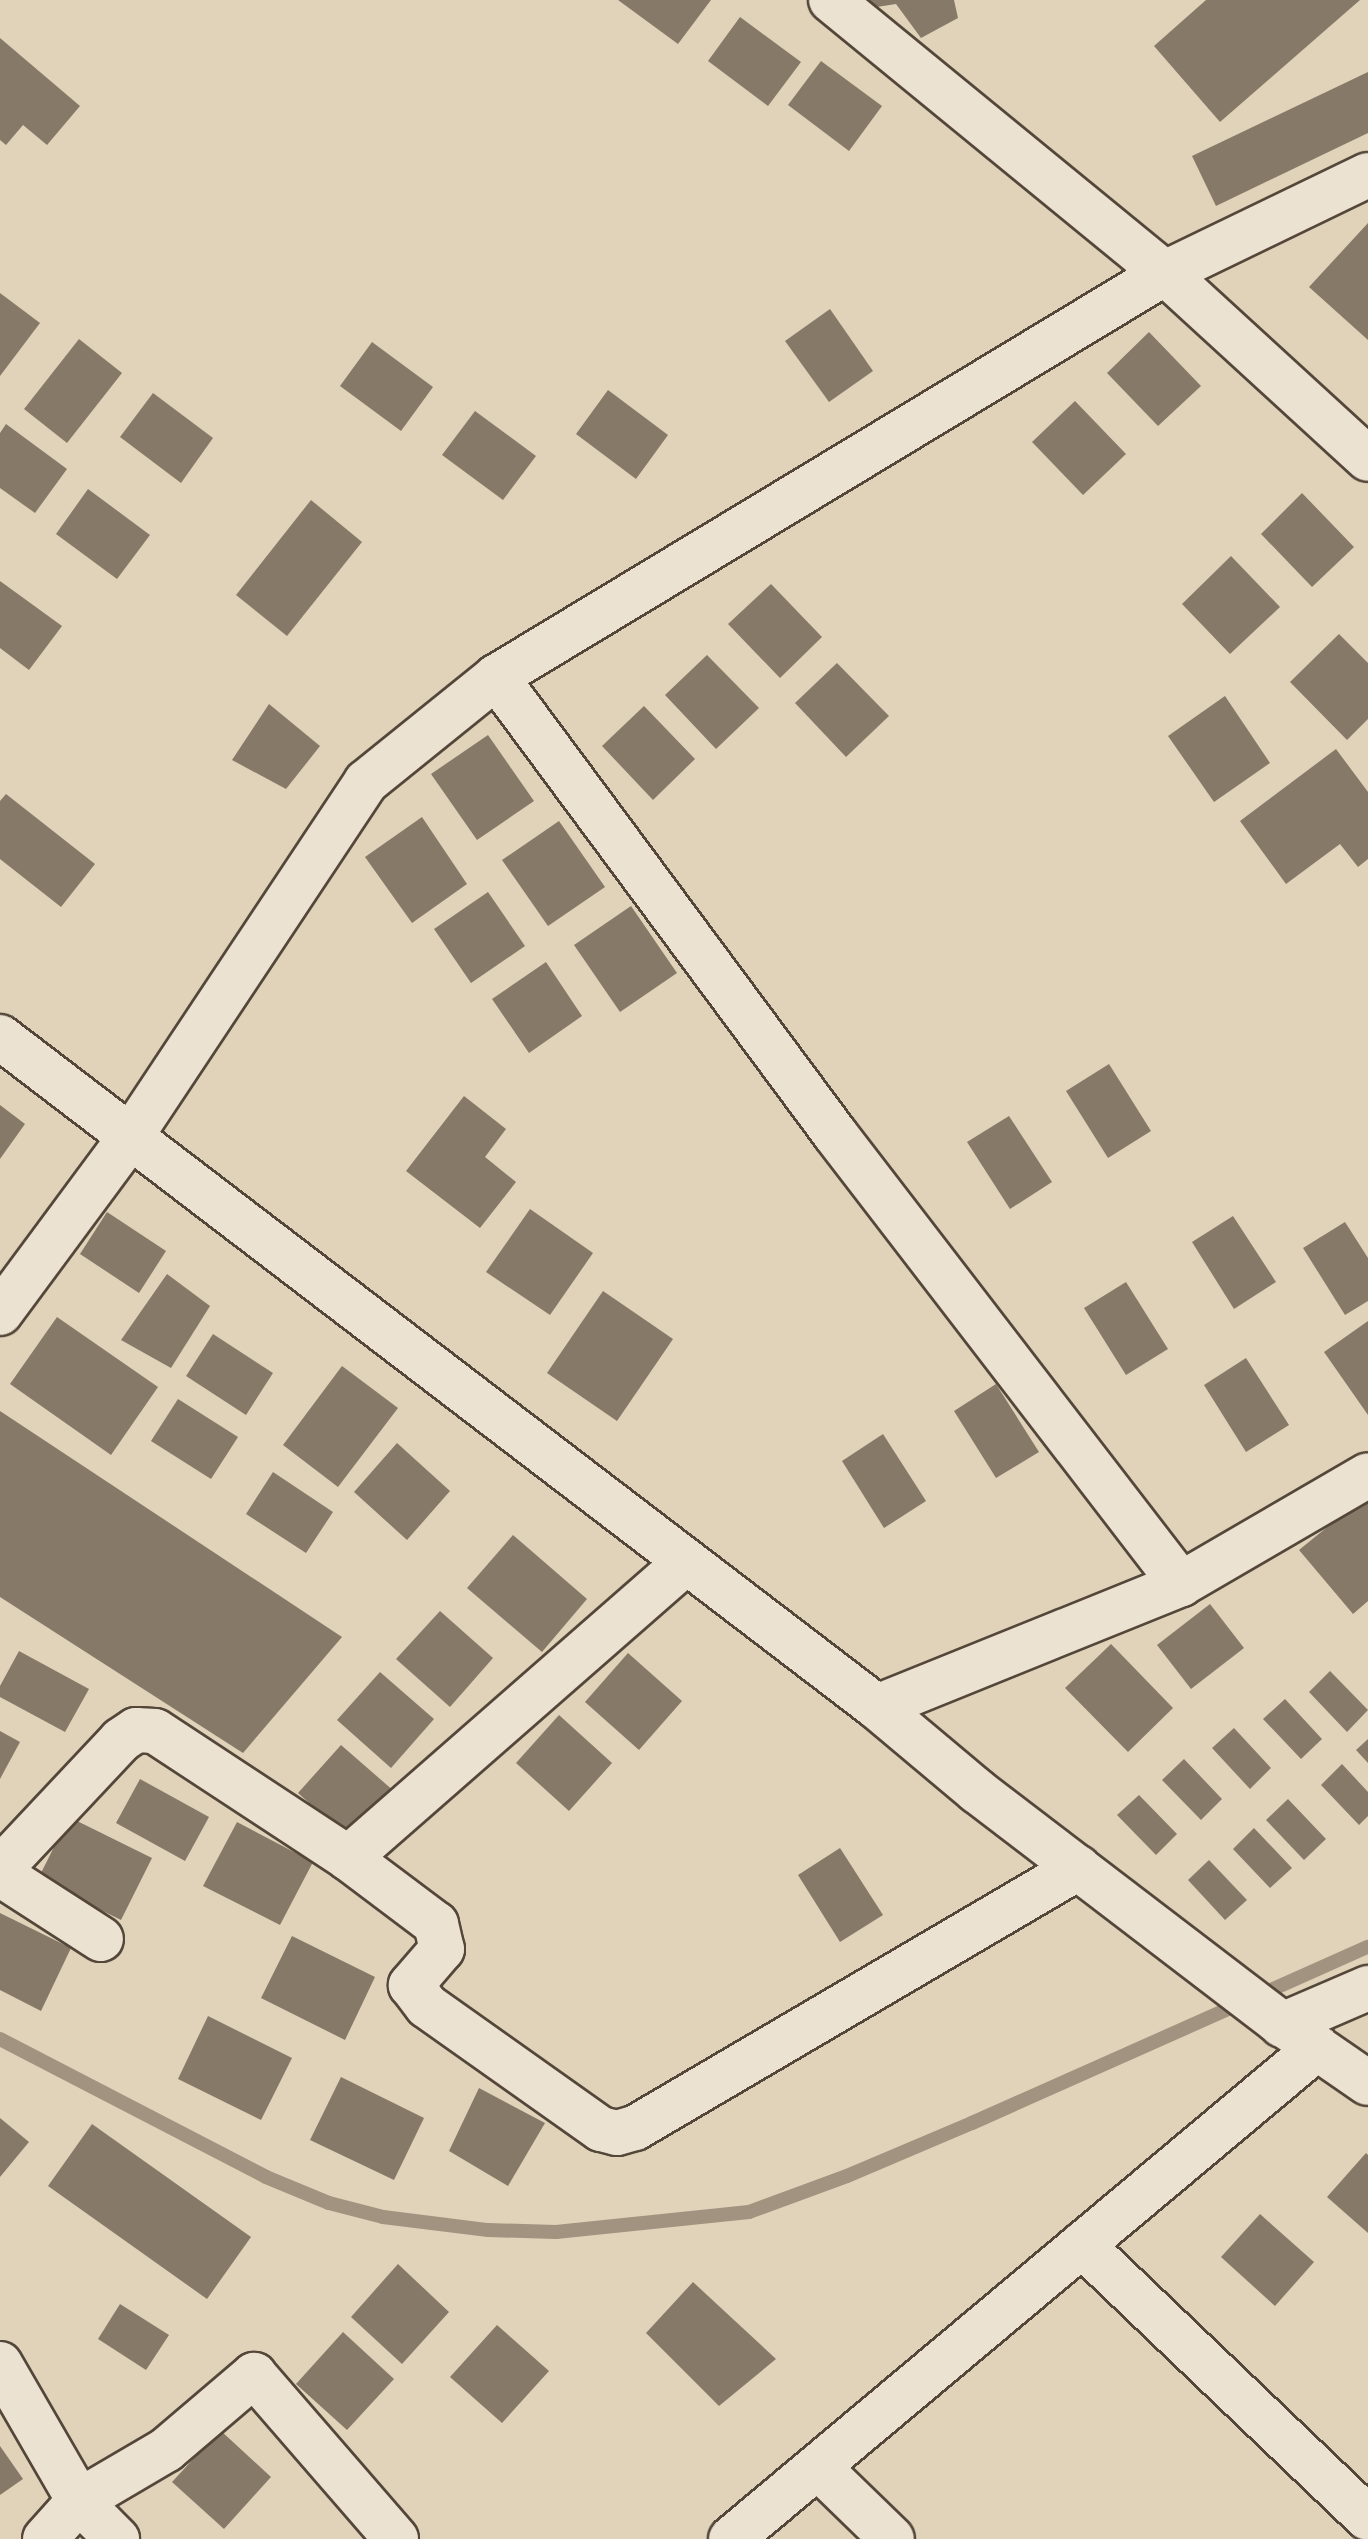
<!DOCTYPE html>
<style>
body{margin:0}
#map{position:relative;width:1368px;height:2539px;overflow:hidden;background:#e0d3b9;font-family:"Gentium Book Plus",serif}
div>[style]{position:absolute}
.stream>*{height:14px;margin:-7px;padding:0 7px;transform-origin:7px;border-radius:7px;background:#a19380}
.building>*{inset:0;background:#877968}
.roads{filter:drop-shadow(2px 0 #54473a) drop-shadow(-2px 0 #54473a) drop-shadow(0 2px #54473a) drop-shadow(0 -2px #54473a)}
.street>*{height:44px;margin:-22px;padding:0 22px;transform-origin:22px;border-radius:22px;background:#ebe2d2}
.secondary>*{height:44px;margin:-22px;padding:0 22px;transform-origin:22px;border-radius:22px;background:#ebe2d2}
span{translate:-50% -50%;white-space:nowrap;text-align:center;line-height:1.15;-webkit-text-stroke:6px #ebe2d2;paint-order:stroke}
</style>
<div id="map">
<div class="stream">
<i style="left:0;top:2039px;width:300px;rotate:27.4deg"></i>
<i style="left:266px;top:2177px;width:68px;rotate:22.4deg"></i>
<i style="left:329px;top:2203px;width:56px;rotate:14.5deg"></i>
<i style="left:383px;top:2217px;width:106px;rotate:7.1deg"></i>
<i style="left:488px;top:2230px;width:68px;rotate:1.7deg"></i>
<i style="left:556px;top:2232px;width:194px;rotate:-5.9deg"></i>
<i style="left:749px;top:2212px;width:104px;rotate:-20.2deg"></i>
<i style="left:847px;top:2176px;width:136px;rotate:-23deg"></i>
<i style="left:972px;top:2123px;width:433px;rotate:-24deg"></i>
</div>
<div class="building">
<i style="clip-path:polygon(618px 0,711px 0,678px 44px)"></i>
<i style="clip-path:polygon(861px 0,954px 0,958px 18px,921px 38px,896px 4px,870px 8px)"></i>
<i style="clip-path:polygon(1206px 0,1360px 0,1220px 122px,1154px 46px)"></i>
<i style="clip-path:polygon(740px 17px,801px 62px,768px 106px,708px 61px)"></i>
<i style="clip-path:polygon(0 38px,80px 106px,47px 145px,23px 125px,6px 145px,0 140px)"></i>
<i style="clip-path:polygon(821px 61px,882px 106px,849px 151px,788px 105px)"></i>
<i style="clip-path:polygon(1368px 72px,1368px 133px,1216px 206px,1192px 156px)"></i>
<i style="clip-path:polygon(1368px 223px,1368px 340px,1309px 287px)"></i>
<i style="clip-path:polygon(0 293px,40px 323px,0 376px)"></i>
<i style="clip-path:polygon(830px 309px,873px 371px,829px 402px,785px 341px)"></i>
<i style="clip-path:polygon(1149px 332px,1201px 386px,1158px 426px,1107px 373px)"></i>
<i style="clip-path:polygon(79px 339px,122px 373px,67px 443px,24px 409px)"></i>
<i style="clip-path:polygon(372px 342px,433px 387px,401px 431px,340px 386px)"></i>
<i style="clip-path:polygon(608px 390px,668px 435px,636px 479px,576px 434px)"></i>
<i style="clip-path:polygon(153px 393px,213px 438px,181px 483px,120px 437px)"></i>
<i style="clip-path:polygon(1075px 401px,1126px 454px,1083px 495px,1032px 442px)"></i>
<i style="clip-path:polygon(475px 411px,536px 456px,503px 500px,442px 455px)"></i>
<i style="clip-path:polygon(6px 424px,67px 469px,35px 513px,0 488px,0 433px)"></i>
<i style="clip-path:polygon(88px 489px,150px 535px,117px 579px,56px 534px)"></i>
<i style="clip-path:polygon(1302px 493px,1354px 547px,1312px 587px,1261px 534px)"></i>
<i style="clip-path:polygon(311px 500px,362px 542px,287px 636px,236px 595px)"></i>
<i style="clip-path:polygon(1231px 556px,1280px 607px,1230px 654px,1182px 604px)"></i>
<i style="clip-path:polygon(0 581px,62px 626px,29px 670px,0 648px)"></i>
<i style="clip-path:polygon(771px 584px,822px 637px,780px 678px,728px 624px)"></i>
<i style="clip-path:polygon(1339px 634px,1368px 663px,1368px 719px,1347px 740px,1290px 682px)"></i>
<i style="clip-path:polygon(707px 655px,759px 708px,716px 749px,665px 695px)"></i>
<i style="clip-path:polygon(837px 663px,889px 716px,846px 757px,795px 703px)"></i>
<i style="clip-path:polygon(1225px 696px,1270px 763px,1214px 802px,1168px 736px)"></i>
<i style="clip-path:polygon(269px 704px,320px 746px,286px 789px,232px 760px)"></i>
<i style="clip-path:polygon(644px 706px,695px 759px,653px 800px,602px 746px)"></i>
<i style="clip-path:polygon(488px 735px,534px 801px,477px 840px,431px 774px)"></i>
<i style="clip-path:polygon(1336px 749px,1368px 792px,1368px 859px,1358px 867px,1340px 844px,1286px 884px,1240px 821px)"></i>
<i style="clip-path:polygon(6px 794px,95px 864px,61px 907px,0 859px,0 801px)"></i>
<i style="clip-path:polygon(422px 817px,467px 884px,412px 923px,365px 857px)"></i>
<i style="clip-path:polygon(559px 821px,605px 887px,548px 926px,502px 860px)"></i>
<i style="clip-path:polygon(488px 892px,525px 946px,471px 983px,434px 929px)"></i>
<i style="clip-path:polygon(631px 906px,677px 973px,620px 1012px,574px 945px)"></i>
<i style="clip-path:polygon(546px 962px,582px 1016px,529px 1053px,492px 999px)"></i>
<i style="clip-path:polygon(1109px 1064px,1151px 1131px,1108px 1158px,1066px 1091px)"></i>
<i style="clip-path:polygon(464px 1096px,506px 1129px,485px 1157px,516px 1182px,480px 1228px,406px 1171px)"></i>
<i style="clip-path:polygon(0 1105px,25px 1124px,0 1159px)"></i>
<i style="clip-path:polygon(1009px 1116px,1052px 1182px,1010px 1209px,967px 1142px)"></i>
<i style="clip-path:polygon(530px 1209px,593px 1253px,550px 1315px,486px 1272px)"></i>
<i style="clip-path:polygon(107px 1212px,166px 1251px,139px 1293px,80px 1254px)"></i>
<i style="clip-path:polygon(1233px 1216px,1276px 1282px,1234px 1309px,1192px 1242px)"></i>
<i style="clip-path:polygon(1345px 1222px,1368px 1258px,1368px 1301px,1345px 1315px,1303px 1248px)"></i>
<i style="clip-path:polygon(167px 1274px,210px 1306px,171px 1368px,121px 1340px)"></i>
<i style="clip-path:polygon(1126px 1282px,1168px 1349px,1126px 1375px,1084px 1308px)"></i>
<i style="clip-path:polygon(603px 1291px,673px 1339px,617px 1421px,547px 1373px)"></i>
<i style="clip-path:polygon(57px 1317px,158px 1387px,111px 1455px,10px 1384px)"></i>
<i style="clip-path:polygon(1368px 1321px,1368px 1415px,1324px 1352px)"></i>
<i style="clip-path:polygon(213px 1334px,273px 1373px,246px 1415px,186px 1376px)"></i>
<i style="clip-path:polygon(1246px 1358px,1289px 1425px,1246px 1452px,1204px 1385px)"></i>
<i style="clip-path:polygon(342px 1366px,398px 1408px,338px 1487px,283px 1445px)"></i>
<i style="clip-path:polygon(996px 1384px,1039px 1452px,996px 1478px,954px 1411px)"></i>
<i style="clip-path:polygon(178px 1399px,238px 1437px,211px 1479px,151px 1441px)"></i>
<i style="clip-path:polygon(0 1411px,342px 1637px,243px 1753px,0 1597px)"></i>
<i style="clip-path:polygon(883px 1434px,926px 1501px,884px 1528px,842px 1461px)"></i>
<i style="clip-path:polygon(397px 1443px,450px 1491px,407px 1540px,354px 1492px)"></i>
<i style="clip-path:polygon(273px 1472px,333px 1512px,306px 1553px,246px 1514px)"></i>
<i style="clip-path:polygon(1368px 1494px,1368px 1601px,1353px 1614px,1299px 1550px)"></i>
<i style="clip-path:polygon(513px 1535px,587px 1599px,542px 1652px,467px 1588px)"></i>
<i style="clip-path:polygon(1210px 1604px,1244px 1648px,1191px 1689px,1157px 1645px)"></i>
<i style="clip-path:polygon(440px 1611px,493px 1658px,450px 1707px,396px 1659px)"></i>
<i style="clip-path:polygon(1111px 1644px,1173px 1708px,1128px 1752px,1065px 1688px)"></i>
<i style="clip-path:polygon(19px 1651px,89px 1689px,65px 1732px,0 1697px,0 1686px)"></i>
<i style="clip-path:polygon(628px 1653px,682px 1701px,639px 1750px,585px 1702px)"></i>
<i style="clip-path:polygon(1330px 1671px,1368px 1710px,1347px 1732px,1309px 1692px)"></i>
<i style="clip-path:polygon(380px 1672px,434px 1719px,391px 1768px,337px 1720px)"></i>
<i style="clip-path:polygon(1285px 1699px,1322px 1739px,1301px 1759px,1263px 1719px)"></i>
<i style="clip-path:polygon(559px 1715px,612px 1763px,569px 1811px,516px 1763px)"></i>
<i style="clip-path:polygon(1234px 1728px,1271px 1768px,1250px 1789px,1212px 1748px)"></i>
<i style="clip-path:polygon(0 1731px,20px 1742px,0 1779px)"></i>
<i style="clip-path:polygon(1368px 1739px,1368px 1763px,1356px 1750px)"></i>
<i style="clip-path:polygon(341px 1745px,395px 1792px,352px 1841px,298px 1793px)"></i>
<i style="clip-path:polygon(1184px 1759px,1222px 1799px,1201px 1820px,1162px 1780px)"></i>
<i style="clip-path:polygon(1342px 1764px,1368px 1792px,1368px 1816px,1359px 1825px,1321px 1785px)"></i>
<i style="clip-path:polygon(140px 1779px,209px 1817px,185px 1861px,116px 1823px)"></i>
<i style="clip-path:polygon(1139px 1795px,1177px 1834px,1156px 1855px,1117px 1815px)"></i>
<i style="clip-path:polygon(1288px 1799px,1326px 1839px,1304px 1860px,1266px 1820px)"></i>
<i style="clip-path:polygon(69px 1817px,152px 1858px,121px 1920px,38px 1879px)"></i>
<i style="clip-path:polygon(237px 1822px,313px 1862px,280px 1925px,203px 1886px)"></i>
<i style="clip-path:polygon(1254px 1828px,1292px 1868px,1270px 1888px,1233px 1849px)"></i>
<i style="clip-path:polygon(840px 1848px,883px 1915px,840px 1942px,798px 1875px)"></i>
<i style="clip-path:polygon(1209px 1860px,1247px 1900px,1225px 1920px,1188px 1880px)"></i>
<i style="clip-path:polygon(0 1913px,71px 1948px,41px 2011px,0 1990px)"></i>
<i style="clip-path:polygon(292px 1936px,375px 1977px,345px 2040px,261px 1998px)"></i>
<i style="clip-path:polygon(208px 2016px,292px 2058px,261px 2120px,178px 2079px)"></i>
<i style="clip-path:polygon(341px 2077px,424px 2118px,394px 2180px,310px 2140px)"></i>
<i style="clip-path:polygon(479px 2088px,545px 2123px,508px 2186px,449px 2151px)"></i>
<i style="clip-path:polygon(0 2118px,29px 2142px,0 2177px)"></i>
<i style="clip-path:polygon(92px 2124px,251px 2237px,207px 2299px,48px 2186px)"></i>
<i style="clip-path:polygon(1366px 2153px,1368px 2155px,1368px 2233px,1327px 2197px)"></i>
<i style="clip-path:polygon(1260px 2214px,1314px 2262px,1275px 2306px,1221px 2257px)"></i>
<i style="clip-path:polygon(398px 2264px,449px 2312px,402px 2364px,351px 2317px)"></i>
<i style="clip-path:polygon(693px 2282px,776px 2359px,719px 2406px,646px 2333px)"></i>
<i style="clip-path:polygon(120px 2304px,169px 2335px,146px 2370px,98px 2339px)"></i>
<i style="clip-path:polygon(497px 2325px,549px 2371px,502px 2423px,450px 2377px)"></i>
<i style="clip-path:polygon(343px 2332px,394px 2379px,347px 2430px,296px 2384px)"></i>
<i style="clip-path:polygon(220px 2430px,271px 2477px,224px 2529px,172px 2482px)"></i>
<i style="clip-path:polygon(0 2446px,23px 2479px,0 2495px)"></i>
</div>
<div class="roads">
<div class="street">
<i style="left:831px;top:0;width:431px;rotate:39.3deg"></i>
<i style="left:1165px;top:273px;width:275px;rotate:42.5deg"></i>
<i style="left:496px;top:677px;width:569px;rotate:53.43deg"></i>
<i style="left:835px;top:1134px;width:568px;rotate:52.44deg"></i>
<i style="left:0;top:1313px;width:220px;rotate:-53.5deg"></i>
<i style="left:131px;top:1136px;width:425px;rotate:-56.4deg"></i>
<i style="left:366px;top:782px;width:167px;rotate:-38.9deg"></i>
<i style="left:496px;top:677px;width:782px;rotate:-31.13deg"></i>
<i style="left:1165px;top:273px;width:225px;rotate:-25.8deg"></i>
<i style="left:877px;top:1707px;width:328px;rotate:-22deg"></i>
<i style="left:1181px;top:1584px;width:216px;rotate:-30.2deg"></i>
<i style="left:348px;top:1858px;width:449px;rotate:-41.2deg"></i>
<i style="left:0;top:1869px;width:177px;rotate:-46.8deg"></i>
<i style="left:121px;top:1740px;width:18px;rotate:-34deg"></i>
<i style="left:136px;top:1730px;width:19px;rotate:3deg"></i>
<i style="left:155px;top:1731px;width:231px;rotate:33.3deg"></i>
<i style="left:348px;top:1858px;width:110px;rotate:36.9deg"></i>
<i style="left:436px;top:1924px;width:26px;rotate:77deg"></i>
<i style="left:442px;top:1949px;width:48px;rotate:130.7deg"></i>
<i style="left:411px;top:1985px;width:26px;rotate:53deg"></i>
<i style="left:427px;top:2006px;width:213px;rotate:35.3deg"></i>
<i style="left:601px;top:2129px;width:16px;rotate:14deg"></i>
<i style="left:617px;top:2133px;width:19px;rotate:-16deg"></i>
<i style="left:635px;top:2128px;width:514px;rotate:-30.41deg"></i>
<i style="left:0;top:1874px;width:120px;rotate:32.8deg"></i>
<i style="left:1282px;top:2025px;width:94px;rotate:-23.3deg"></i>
<i style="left:1082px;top:2245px;width:395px;rotate:43.7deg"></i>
<i style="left:0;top:2364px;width:158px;rotate:60deg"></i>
<i style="left:79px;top:2501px;width:54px;rotate:45deg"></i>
<i style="left:818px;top:2467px;width:103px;rotate:44.2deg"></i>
<i style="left:45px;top:2539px;width:51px;rotate:-48.2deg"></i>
<i style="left:79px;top:2501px;width:101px;rotate:-30.4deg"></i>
<i style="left:166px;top:2450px;width:116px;rotate:-40.4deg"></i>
<i style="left:254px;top:2375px;width:217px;rotate:49.1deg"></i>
</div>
<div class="secondary">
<i style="left:0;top:1037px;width:1104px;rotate:37.38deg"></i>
<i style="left:877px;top:1707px;width:131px;rotate:40deg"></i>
<i style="left:977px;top:1791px;width:379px;rotate:37.4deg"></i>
<i style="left:1278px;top:2021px;width:109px;rotate:34.6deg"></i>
<i style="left:731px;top:2539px;width:765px;rotate:-39.96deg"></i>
</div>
</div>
</div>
